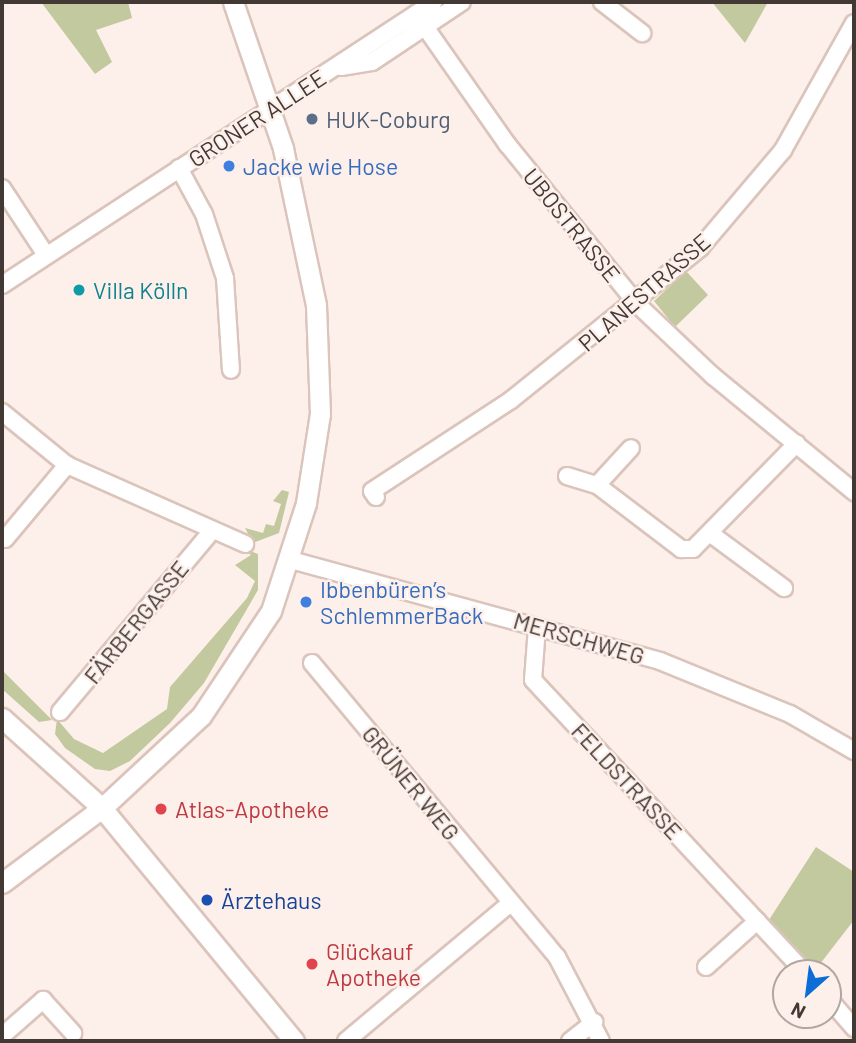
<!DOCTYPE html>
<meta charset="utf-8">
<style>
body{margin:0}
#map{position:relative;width:856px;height:1043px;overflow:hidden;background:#fdefe9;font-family:Barlow,sans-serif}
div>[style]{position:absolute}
.green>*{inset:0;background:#c2c99f}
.roads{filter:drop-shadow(2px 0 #dac4bb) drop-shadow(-2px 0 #dac4bb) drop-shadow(0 2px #dac4bb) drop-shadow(0 -2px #dac4bb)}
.minor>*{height:16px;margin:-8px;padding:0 8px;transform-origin:8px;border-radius:8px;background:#fff}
.major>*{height:19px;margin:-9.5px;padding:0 9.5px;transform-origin:9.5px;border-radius:9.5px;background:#fff}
.dots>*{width:19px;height:19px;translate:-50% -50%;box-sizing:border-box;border:4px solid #fdefe9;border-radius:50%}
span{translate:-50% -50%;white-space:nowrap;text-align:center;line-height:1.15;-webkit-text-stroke:5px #fdefe9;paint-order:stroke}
.street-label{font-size:23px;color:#423935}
.service-label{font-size:23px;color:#4e5e75}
.left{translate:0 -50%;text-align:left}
.shop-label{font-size:23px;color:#366cbe}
.culture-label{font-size:23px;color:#0d838f}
.health-label{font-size:23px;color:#be3a42}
.transit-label{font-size:23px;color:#164399}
.frame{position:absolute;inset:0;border:4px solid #423935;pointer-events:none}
.north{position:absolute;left:772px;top:959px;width:70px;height:70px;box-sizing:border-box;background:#fdefe9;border:2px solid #b2a6a1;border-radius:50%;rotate:208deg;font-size:19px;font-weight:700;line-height:28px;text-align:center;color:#423935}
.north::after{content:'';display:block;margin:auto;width:24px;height:32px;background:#0d6dd6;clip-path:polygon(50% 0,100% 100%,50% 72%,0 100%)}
</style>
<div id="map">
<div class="green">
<i style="clip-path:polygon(41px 2px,128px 2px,132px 18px,96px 30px,112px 62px,95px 74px)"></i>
<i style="clip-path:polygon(712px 2px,768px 2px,745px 43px)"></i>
<i style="clip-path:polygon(686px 271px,708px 295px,675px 327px,654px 301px)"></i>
<i style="clip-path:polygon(282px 490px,289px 492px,279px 533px,253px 543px,245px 528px,263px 533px,266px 524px,274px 526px,281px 504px,273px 501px)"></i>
<i style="clip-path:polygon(242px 548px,258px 554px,258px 590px,204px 683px,170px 723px,130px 761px,110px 771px,95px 769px,65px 748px,55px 734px,57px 719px,74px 739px,103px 753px,167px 709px,170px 687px,247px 598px,255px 581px,235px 565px,251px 555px)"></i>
<i style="clip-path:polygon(2px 656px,3px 671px,52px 720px,39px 722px,2px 689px)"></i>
<i style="clip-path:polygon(816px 847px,854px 872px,854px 920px,813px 973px,767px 923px)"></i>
</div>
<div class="roads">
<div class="minor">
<i style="left:602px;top:2px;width:51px;rotate:37.8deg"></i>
<i style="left:416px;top:14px;width:159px;rotate:55deg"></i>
<i style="left:507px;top:144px;width:206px;rotate:50.9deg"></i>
<i style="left:637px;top:304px;width:105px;rotate:43.5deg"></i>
<i style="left:713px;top:376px;width:183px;rotate:39.4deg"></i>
<i style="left:341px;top:67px;width:31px;rotate:-9deg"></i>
<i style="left:372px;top:62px;width:108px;rotate:-33.7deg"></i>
<i style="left:179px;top:168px;width:52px;rotate:61.5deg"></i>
<i style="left:204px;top:214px;width:67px;rotate:71.8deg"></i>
<i style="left:225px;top:278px;width:92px;rotate:86.3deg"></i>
<i style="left:2px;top:188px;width:80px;rotate:56.7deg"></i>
<i style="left:2px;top:285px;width:516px;rotate:-33.23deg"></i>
<i style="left:2px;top:412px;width:84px;rotate:39.2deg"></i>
<i style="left:67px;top:465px;width:195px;rotate:23.9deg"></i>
<i style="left:567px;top:476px;width:31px;rotate:17deg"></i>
<i style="left:597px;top:485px;width:106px;rotate:37.3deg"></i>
<i style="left:681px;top:549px;width:12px"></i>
<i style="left:693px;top:549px;width:148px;rotate:-45.5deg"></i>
<i style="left:597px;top:485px;width:50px;rotate:-47.4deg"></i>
<i style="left:376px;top:497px;width:7px;rotate:-124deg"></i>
<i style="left:372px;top:491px;width:166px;rotate:-33.2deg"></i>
<i style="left:511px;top:400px;width:243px;rotate:-38.8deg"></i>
<i style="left:700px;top:248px;width:128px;rotate:-49.7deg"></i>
<i style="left:783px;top:150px;width:145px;rotate:-60.8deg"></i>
<i style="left:711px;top:534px;width:91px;rotate:36.5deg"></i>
<i style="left:5px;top:539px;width:97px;rotate:-50deg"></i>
<i style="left:291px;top:560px;width:383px;rotate:15.3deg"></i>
<i style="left:660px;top:661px;width:140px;rotate:22.2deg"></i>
<i style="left:790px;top:714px;width:74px;rotate:30deg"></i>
<i style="left:537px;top:627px;width:53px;rotate:94.3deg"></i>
<i style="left:533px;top:680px;width:400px;rotate:47.1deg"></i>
<i style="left:312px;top:663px;width:383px;rotate:50.2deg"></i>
<i style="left:557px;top:957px;width:95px;rotate:62.4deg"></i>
<i style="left:60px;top:712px;width:236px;rotate:-50deg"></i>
<i style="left:706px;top:967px;width:69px;rotate:-42deg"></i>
<i style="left:828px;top:998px;width:40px;rotate:49deg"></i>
<i style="left:2px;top:1036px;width:55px;rotate:-41.3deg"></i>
<i style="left:43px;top:1000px;width:45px;rotate:47.7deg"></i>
<i style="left:346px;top:1041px;width:213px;rotate:-40deg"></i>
<i style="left:570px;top:1041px;width:31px;rotate:-38deg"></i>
</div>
<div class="major">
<i style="left:2px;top:718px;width:135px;rotate:42deg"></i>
<i style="left:102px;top:808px;width:302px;rotate:50.5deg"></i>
<i style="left:2px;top:883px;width:125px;rotate:-36.9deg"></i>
<i style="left:102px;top:808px;width:135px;rotate:-42.9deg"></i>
<i style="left:201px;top:716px;width:126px;rotate:-56.3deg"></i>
<i style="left:271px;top:611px;width:114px;rotate:-72deg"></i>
<i style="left:306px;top:503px;width:90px;rotate:-81.1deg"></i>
<i style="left:320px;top:414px;width:109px;rotate:-92.1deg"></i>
<i style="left:316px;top:305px;width:160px;rotate:-101.9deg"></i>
<i style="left:283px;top:148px;width:154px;rotate:-108.9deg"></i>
</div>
</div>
<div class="dots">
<i style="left:312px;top:119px;background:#5c6f8a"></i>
<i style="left:229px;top:166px;background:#3f7fe0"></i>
<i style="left:79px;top:290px;background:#0f9aa8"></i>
<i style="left:306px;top:602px;background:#3f7fe0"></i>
<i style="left:161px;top:809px;background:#e0444e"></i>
<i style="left:207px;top:900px;background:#1a4fb4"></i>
<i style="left:312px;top:964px;background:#e0444e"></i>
</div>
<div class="street-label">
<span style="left:257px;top:118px;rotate:-33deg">GRONER ALLEE</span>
<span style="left:572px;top:225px;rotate:51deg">UBOSTRASSE</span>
<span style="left:644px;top:292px;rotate:-41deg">PLANESTRASSE</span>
<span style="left:136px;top:622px;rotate:-51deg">FÄRBERGASSE</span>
<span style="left:579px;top:638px;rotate:16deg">MERSCHWEG</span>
<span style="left:627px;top:781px;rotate:47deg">FELDSTRASSE</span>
<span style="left:411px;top:783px;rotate:51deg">GRÜNER WEG</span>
</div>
<div class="service-label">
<span class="left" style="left:326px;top:119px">HUK-Coburg</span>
</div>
<div class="shop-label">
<span class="left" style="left:243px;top:166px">Jacke wie Hose</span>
<span class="left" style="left:320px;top:602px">Ibbenbüren’s<br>SchlemmerBack</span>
</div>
<div class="culture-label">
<span class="left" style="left:93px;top:290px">Villa Kölln</span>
</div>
<div class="health-label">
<span class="left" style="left:175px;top:809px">Atlas-Apotheke</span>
<span class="left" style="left:326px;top:964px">Glückauf<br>Apotheke</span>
</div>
<div class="transit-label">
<span class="left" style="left:221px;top:900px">Ärztehaus</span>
</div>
<div class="frame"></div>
<div class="north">N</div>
</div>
